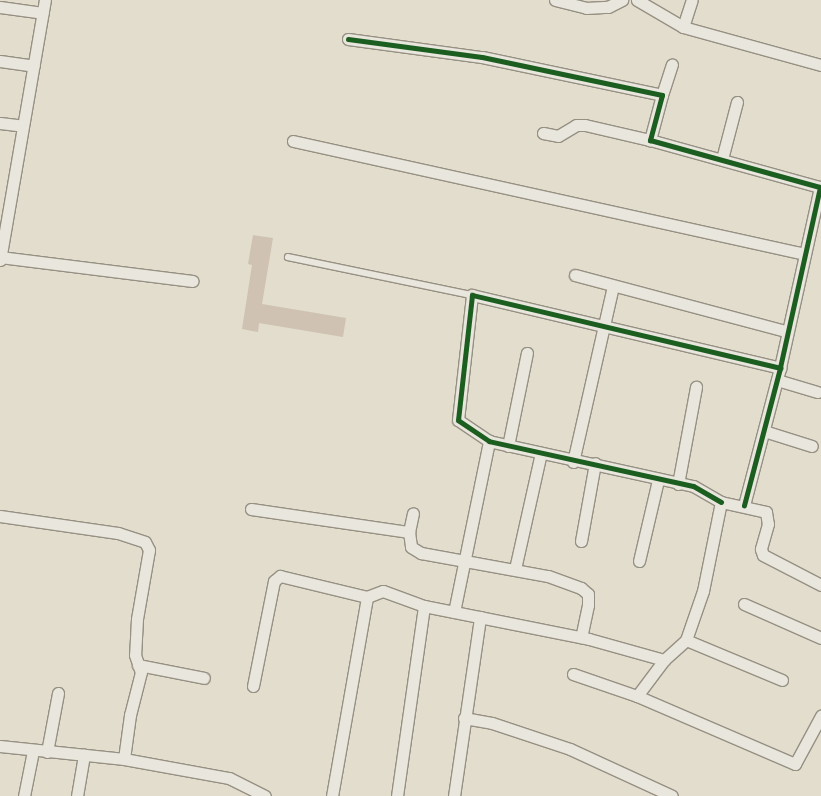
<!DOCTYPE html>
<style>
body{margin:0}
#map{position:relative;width:821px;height:796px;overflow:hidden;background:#e2ddcc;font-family:Vollkorn,serif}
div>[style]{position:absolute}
.building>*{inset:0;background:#cfc2b3}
.roads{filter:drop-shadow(1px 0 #969083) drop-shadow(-1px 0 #969083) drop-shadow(0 1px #969083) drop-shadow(0 -1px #969083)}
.lane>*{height:5.5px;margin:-2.75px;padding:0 2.75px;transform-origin:2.75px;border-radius:2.75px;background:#e9e6dd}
.street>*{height:11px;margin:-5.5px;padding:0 5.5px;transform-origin:5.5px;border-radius:5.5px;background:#e9e6dd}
.cycleway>*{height:5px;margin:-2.5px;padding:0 2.5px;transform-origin:2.5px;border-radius:2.5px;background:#1b5e20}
span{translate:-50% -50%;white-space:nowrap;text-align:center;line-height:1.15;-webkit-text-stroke:4.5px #f2ecd8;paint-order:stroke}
</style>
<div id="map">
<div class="building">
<i style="clip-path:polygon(253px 235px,273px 238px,262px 304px,346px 318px,343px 337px,259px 323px,258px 332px,242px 329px,252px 265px,248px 264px)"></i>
</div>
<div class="roads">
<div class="lane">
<i style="left:288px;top:257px;width:188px;rotate:11.7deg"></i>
</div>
<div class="street">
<i style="left:555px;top:0;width:32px;rotate:14deg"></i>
<i style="left:586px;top:8px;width:22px;rotate:-3deg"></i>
<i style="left:608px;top:7px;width:16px;rotate:-27deg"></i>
<i style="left:637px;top:0;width:53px;rotate:30.4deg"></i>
<i style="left:683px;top:27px;width:143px;rotate:15.4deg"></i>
<i style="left:0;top:7px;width:43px;rotate:7.9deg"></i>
<i style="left:683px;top:27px;width:28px;rotate:-72deg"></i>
<i style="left:348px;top:39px;width:135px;rotate:7.7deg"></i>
<i style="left:482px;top:57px;width:184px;rotate:11.9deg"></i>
<i style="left:662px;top:95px;width:47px;rotate:104.9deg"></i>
<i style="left:650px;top:140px;width:176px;rotate:15.5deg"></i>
<i style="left:820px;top:187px;width:185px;rotate:102.5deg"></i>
<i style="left:780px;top:368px;width:142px;rotate:104.7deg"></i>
<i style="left:0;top:61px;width:34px;rotate:8deg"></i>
<i style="left:662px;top:95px;width:32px;rotate:-72deg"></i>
<i style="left:0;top:123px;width:23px;rotate:7deg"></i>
<i style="left:543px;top:133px;width:15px;rotate:11deg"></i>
<i style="left:558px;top:136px;width:21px;rotate:-31deg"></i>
<i style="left:576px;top:125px;width:9px"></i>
<i style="left:585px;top:125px;width:67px;rotate:13deg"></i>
<i style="left:293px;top:141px;width:524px;rotate:12.45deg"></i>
<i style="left:722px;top:159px;width:59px;rotate:-75.3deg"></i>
<i style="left:0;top:257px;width:194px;rotate:7.1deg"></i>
<i style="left:0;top:260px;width:264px;rotate:-80.2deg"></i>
<i style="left:575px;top:275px;width:218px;rotate:14.9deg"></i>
<i style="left:777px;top:380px;width:42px;rotate:16.7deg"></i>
<i style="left:764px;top:431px;width:50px;rotate:17.4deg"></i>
<i style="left:508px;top:446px;width:95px;rotate:-78.5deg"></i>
<i style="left:573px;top:462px;width:180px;rotate:-77.2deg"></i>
<i style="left:678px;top:484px;width:99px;rotate:-79.5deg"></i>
<i style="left:721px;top:502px;width:32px;rotate:-150deg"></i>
<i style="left:693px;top:486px;width:209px;rotate:-167.6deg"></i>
<i style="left:489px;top:441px;width:37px;rotate:-146deg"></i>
<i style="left:458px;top:420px;width:126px;rotate:-83.6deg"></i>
<i style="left:472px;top:295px;width:317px;rotate:13.3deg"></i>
<i style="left:251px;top:509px;width:160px;rotate:8.3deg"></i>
<i style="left:409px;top:532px;width:15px;rotate:82deg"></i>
<i style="left:411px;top:547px;width:12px;rotate:31deg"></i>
<i style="left:421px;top:553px;width:129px;rotate:10.3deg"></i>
<i style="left:548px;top:576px;width:35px;rotate:20deg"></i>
<i style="left:581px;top:588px;width:9px;rotate:41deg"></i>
<i style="left:588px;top:594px;width:11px;rotate:90deg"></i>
<i style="left:588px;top:605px;width:33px;rotate:102deg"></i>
<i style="left:0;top:516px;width:119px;rotate:8.2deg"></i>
<i style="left:118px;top:533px;width:28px;rotate:18deg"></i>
<i style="left:145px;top:542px;width:9px;rotate:63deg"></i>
<i style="left:149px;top:550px;width:70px;rotate:99.9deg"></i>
<i style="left:137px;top:619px;width:36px;rotate:93deg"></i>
<i style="left:135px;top:655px;width:18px;rotate:71deg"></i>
<i style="left:141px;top:672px;width:44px;rotate:104.3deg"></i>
<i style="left:130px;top:715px;width:44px;rotate:97.8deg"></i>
<i style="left:124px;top:759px;width:107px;rotate:10.3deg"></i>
<i style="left:229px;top:778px;width:40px;rotate:26.6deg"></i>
<i style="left:409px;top:532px;width:19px;rotate:-78deg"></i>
<i style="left:581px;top:541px;width:79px;rotate:-79.8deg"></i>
<i style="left:639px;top:561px;width:83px;rotate:-76.8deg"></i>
<i style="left:515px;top:569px;width:119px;rotate:-77.4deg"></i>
<i style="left:744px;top:604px;width:84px;rotate:23.8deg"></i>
<i style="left:454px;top:612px;width:175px;rotate:-78.4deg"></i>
<i style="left:686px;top:640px;width:104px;rotate:22.6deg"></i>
<i style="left:138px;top:665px;width:67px;rotate:11.1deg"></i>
<i style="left:573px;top:674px;width:68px;rotate:19deg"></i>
<i style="left:637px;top:696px;width:172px;rotate:23.3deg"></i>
<i style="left:795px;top:764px;width:55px;rotate:-61.6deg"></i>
<i style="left:253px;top:686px;width:107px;rotate:-78.7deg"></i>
<i style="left:274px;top:581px;width:8px;rotate:-40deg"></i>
<i style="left:280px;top:576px;width:89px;rotate:13.6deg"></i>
<i style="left:637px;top:696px;width:45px;rotate:-53.1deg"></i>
<i style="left:664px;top:660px;width:30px;rotate:-42deg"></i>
<i style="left:686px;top:640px;width:52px;rotate:-70.9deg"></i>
<i style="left:703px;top:591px;width:91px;rotate:-78.6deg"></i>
<i style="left:721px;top:502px;width:46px;rotate:12.5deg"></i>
<i style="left:766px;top:512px;width:12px;rotate:81deg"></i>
<i style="left:768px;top:524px;width:26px;rotate:106deg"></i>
<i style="left:761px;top:549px;width:6px;rotate:72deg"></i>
<i style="left:763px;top:555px;width:65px;rotate:27.3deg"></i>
<i style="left:464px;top:718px;width:28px;rotate:10deg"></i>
<i style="left:492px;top:723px;width:82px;rotate:18.4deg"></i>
<i style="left:570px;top:749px;width:112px;rotate:24.7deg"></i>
<i style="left:0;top:746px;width:125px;rotate:6deg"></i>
<i style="left:47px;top:752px;width:60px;rotate:-79.4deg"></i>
<i style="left:24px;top:796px;width:46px;rotate:-78.7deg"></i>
<i style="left:77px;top:796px;width:42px;rotate:-80.3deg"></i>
<i style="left:332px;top:796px;width:202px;rotate:-80deg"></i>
<i style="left:367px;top:597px;width:17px;rotate:-21deg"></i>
<i style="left:383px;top:591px;width:44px;rotate:20.1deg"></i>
<i style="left:397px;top:796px;width:192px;rotate:-81.9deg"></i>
<i style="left:424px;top:606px;width:168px;rotate:11.3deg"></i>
<i style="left:589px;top:639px;width:78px;rotate:15.6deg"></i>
<i style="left:454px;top:796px;width:181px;rotate:-81.7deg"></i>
</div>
</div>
<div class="cycleway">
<i style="left:348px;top:39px;width:135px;rotate:7.7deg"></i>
<i style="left:482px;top:57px;width:184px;rotate:11.9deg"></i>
<i style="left:662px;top:95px;width:47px;rotate:104.9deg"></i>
<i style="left:650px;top:140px;width:176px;rotate:15.5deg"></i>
<i style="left:820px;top:187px;width:185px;rotate:102.5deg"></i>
<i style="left:780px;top:368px;width:142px;rotate:104.7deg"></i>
<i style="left:721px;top:502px;width:32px;rotate:-150deg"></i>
<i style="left:693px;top:486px;width:209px;rotate:-167.6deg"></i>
<i style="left:489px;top:441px;width:37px;rotate:-146deg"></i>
<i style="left:458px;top:420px;width:126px;rotate:-83.6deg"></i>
<i style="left:472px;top:295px;width:317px;rotate:13.3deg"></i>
</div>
</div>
